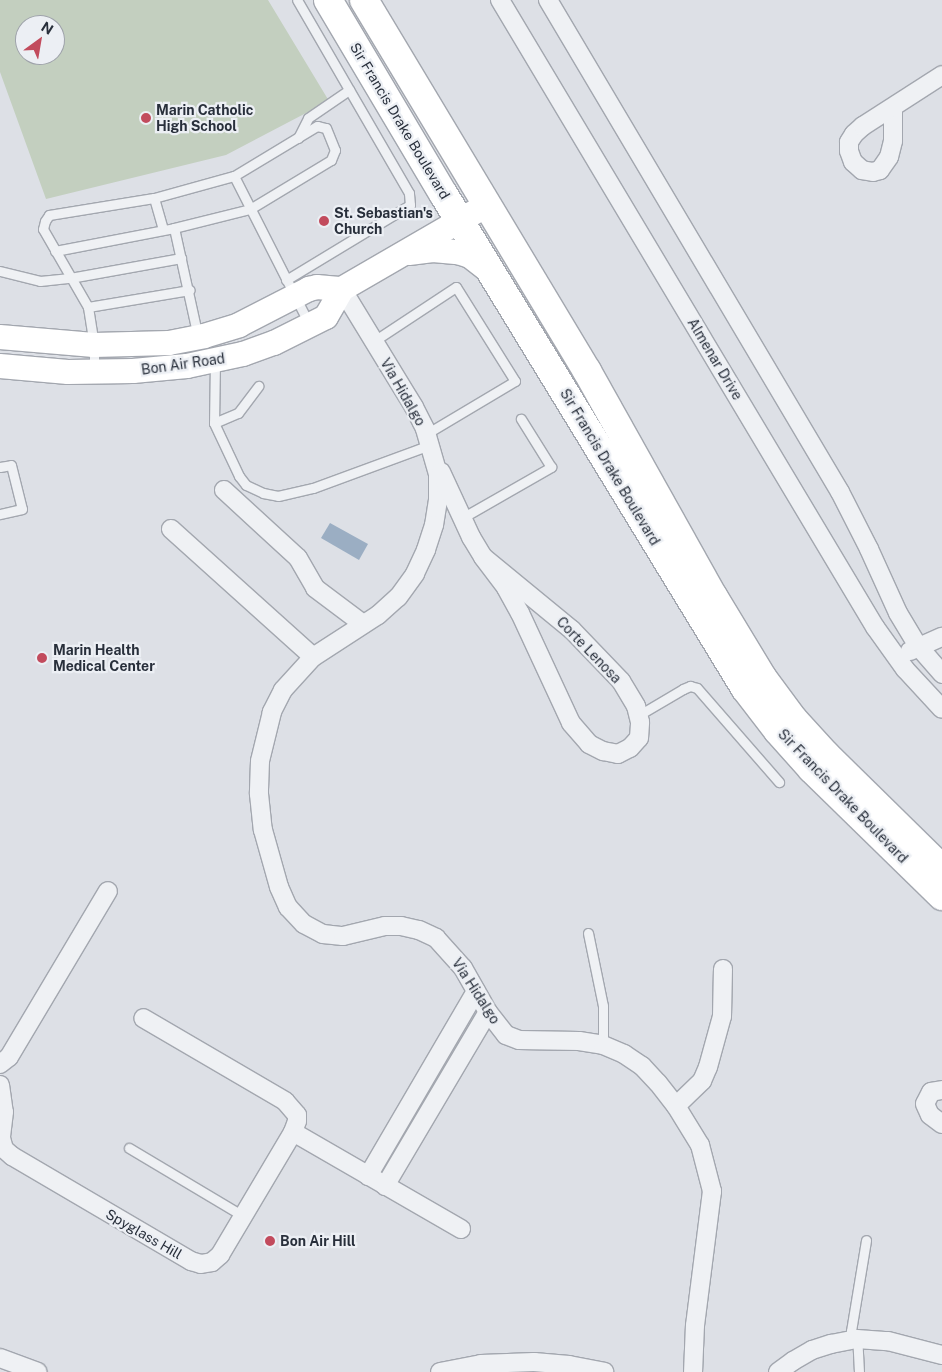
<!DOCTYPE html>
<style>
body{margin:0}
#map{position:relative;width:942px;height:1372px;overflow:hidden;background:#dde0e6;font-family:"Public Sans",sans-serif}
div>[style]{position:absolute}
.green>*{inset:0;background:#c3cfbf}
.water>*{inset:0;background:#9baec3}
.roads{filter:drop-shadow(1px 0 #a3a7af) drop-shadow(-1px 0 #a3a7af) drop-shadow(0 1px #a3a7af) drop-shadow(0 -1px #a3a7af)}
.service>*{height:9px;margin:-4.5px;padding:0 4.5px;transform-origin:4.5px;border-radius:4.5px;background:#eff1f4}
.minor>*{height:18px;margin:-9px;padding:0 9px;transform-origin:9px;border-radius:9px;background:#eff1f4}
.secondary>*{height:24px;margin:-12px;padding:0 12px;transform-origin:12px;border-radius:12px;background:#fff}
.primary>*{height:28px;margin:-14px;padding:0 14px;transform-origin:14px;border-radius:14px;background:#fff}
.dots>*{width:14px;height:14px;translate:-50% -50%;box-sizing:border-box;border:2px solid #eceff4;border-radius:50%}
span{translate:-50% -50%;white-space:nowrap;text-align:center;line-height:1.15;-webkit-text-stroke:4.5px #eceff4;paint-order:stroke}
.poi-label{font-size:14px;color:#282f3b;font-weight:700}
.left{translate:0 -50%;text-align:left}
.street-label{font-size:14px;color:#282f3b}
.north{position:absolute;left:15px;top:15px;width:50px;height:50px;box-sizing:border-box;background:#eceff4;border:1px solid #9ea2aa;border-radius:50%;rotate:32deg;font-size:14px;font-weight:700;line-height:20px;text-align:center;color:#282f3b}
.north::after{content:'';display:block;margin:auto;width:18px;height:22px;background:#c24b5d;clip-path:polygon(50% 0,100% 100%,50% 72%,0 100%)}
</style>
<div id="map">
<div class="green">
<i style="clip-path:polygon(evenodd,0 0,268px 0,329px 101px,226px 155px,46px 199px,0 72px,0 0,25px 25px,55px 25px,55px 55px,25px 55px,25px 25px)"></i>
</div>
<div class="water">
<i style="clip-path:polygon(330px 523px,368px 544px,359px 560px,321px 538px)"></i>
</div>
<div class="roads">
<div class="service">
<i style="left:298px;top:138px;width:22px;rotate:-63deg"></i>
<i style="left:308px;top:118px;width:50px;rotate:-34.3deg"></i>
<i style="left:234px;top:176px;width:168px;rotate:63.1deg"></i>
<i style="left:154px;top:198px;width:33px;rotate:74deg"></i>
<i style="left:55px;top:251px;width:121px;rotate:-10.9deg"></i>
<i style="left:174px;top:228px;width:112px;rotate:77.6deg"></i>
<i style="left:0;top:271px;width:41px;rotate:14deg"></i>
<i style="left:40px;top:281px;width:30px;rotate:-6deg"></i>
<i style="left:70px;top:278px;width:113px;rotate:-10.2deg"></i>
<i style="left:286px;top:280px;width:145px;rotate:-31.2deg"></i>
<i style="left:410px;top:205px;width:12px;rotate:-95deg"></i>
<i style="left:409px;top:193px;width:223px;rotate:-120.1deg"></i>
<i style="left:88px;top:307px;width:103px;rotate:-9.5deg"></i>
<i style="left:374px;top:341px;width:98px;rotate:-33.4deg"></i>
<i style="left:456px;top:287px;width:111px;rotate:57.9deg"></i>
<i style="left:515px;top:381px;width:104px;rotate:149.2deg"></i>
<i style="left:215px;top:361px;width:62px;rotate:90.9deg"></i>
<i style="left:214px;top:423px;width:59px;rotate:64.7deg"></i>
<i style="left:239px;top:476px;width:11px;rotate:52deg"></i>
<i style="left:246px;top:485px;width:19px;rotate:25deg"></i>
<i style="left:263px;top:493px;width:15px;rotate:11deg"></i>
<i style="left:278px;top:496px;width:36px;rotate:-13deg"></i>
<i style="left:313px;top:488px;width:125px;rotate:-20.2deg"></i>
<i style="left:94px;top:372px;width:27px;rotate:-90deg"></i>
<i style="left:94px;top:345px;width:38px;rotate:-99deg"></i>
<i style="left:88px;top:307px;width:90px;rotate:-120deg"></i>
<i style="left:43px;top:229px;width:8px;rotate:-76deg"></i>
<i style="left:45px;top:221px;width:7px;rotate:-56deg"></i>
<i style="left:49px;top:215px;width:106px;rotate:-9.2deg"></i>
<i style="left:154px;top:198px;width:83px;rotate:-15.4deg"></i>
<i style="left:234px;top:176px;width:97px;rotate:-31.1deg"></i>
<i style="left:317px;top:126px;width:9px;rotate:13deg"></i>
<i style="left:326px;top:128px;width:24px;rotate:68deg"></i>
<i style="left:335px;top:150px;width:11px;rotate:112deg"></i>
<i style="left:331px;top:160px;width:95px;rotate:148.8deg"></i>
<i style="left:250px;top:209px;width:78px;rotate:166deg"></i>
<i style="left:214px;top:423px;width:26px;rotate:-23deg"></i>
<i style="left:238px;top:413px;width:34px;rotate:-53deg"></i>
<i style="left:0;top:467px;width:11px;rotate:-10deg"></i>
<i style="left:11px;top:465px;width:45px;rotate:76deg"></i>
<i style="left:22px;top:509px;width:23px;rotate:167deg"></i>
<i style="left:462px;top:518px;width:103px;rotate:-29.8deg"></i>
<i style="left:551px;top:467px;width:57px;rotate:-122deg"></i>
<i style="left:639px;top:715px;width:51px;rotate:-30.6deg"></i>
<i style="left:683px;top:689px;width:8px;rotate:-23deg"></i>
<i style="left:690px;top:686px;width:7px;rotate:16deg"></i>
<i style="left:697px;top:688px;width:125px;rotate:48.9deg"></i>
<i style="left:588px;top:933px;width:75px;rotate:78.4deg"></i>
<i style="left:603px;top:1006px;width:39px;rotate:90deg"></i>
<i style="left:129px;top:1148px;width:133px;rotate:30.8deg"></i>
<i style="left:859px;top:1372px;width:33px;rotate:-93deg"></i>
<i style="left:857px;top:1339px;width:10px;rotate:-127deg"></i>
<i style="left:851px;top:1331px;width:92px;rotate:-80.6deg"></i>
</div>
<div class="minor">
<i style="left:500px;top:0;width:731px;rotate:59.12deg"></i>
<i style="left:875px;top:627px;width:52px;rotate:54.5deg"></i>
<i style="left:905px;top:669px;width:54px;rotate:47.2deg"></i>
<i style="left:548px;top:0;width:572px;rotate:59.31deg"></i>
<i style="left:840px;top:492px;width:64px;rotate:63deg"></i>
<i style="left:869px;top:549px;width:70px;rotate:65.6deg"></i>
<i style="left:898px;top:613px;width:39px;rotate:59deg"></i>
<i style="left:918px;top:646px;width:37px;rotate:49deg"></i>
<i style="left:893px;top:108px;width:33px;rotate:90deg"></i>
<i style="left:893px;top:141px;width:16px;rotate:104deg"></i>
<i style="left:889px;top:157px;width:16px;rotate:125deg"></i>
<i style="left:880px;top:170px;width:7px;rotate:164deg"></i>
<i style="left:873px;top:172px;width:11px;rotate:-170deg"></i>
<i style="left:862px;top:170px;width:12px;rotate:-138deg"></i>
<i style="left:853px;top:162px;width:12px;rotate:-110deg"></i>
<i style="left:849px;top:151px;width:9px;rotate:-90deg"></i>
<i style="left:849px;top:142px;width:9px;rotate:-58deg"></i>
<i style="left:854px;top:134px;width:12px;rotate:-42deg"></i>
<i style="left:863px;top:126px;width:94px;rotate:-32.8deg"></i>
<i style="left:342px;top:289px;width:138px;rotate:58.6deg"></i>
<i style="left:414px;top:407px;width:25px;rotate:63deg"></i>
<i style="left:425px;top:429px;width:47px;rotate:73.9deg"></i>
<i style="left:438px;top:474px;width:26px;rotate:90deg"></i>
<i style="left:438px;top:500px;width:25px;rotate:99deg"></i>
<i style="left:434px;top:525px;width:26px;rotate:108deg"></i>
<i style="left:426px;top:550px;width:26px;rotate:115deg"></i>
<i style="left:415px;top:574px;width:29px;rotate:126deg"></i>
<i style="left:398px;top:597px;width:27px;rotate:138deg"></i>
<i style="left:378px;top:615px;width:77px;rotate:147.1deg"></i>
<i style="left:313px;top:657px;width:45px;rotate:132.3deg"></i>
<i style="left:283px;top:690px;width:25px;rotate:117deg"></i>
<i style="left:272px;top:712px;width:50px;rotate:103.8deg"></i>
<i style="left:260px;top:761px;width:33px;rotate:92deg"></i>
<i style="left:259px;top:794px;width:36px;rotate:84deg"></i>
<i style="left:263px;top:830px;width:59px;rotate:74.3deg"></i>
<i style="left:279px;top:887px;width:22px;rotate:66deg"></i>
<i style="left:288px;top:907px;width:23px;rotate:47deg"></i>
<i style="left:304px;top:924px;width:21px;rotate:28deg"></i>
<i style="left:323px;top:934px;width:20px;rotate:6deg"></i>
<i style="left:343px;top:936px;width:43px;rotate:-13.4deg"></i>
<i style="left:385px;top:926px;width:16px"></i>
<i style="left:401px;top:926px;width:18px;rotate:13deg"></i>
<i style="left:419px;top:930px;width:19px;rotate:25deg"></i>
<i style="left:436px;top:938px;width:40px;rotate:48deg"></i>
<i style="left:463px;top:968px;width:51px;rotate:60.4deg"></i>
<i style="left:488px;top:1012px;width:29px;rotate:52deg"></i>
<i style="left:506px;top:1035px;width:14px;rotate:21deg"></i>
<i style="left:519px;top:1040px;width:60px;rotate:1deg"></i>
<i style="left:579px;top:1041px;width:24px;rotate:9deg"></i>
<i style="left:603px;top:1045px;width:23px;rotate:23deg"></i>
<i style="left:624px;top:1054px;width:22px;rotate:34deg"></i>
<i style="left:642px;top:1066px;width:23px;rotate:47deg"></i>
<i style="left:658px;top:1083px;width:29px;rotate:52deg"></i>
<i style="left:676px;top:1106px;width:46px;rotate:58.4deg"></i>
<i style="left:700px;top:1145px;width:48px;rotate:75.4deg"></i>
<i style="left:712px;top:1191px;width:135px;rotate:97.2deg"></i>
<i style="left:695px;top:1325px;width:47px;rotate:92.4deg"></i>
<i style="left:441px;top:472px;width:72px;rotate:65.2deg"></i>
<i style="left:471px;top:537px;width:23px;rotate:59deg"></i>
<i style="left:483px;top:557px;width:39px;rotate:53deg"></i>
<i style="left:506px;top:588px;width:29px;rotate:61deg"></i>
<i style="left:520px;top:613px;width:121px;rotate:65.1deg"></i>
<i style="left:571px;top:723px;width:28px;rotate:49deg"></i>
<i style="left:589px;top:744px;width:16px;rotate:27deg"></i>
<i style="left:603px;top:751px;width:15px;rotate:11deg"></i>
<i style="left:618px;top:754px;width:13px;rotate:-27deg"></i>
<i style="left:630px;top:748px;width:13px;rotate:-48deg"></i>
<i style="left:639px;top:738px;width:16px;rotate:-86deg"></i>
<i style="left:640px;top:722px;width:16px;rotate:-104deg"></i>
<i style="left:636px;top:706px;width:29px;rotate:-121deg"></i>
<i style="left:621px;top:681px;width:71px;rotate:-133.9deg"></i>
<i style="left:572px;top:630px;width:115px;rotate:-140.6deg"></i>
<i style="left:224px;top:490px;width:100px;rotate:42.6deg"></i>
<i style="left:298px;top:558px;width:34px;rotate:60deg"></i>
<i style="left:315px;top:588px;width:60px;rotate:36.9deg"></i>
<i style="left:171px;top:529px;width:191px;rotate:42deg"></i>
<i style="left:910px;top:651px;width:35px;rotate:-24deg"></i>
<i style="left:0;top:1064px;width:11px;rotate:-38deg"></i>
<i style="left:9px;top:1057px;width:193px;rotate:-59.2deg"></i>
<i style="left:0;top:1085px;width:27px;rotate:82deg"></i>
<i style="left:4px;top:1112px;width:26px;rotate:97deg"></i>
<i style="left:1px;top:1138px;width:11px;rotate:75deg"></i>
<i style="left:4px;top:1149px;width:11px;rotate:41deg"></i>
<i style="left:12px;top:1156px;width:208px;rotate:30.4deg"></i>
<i style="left:191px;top:1261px;width:10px;rotate:17deg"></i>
<i style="left:201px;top:1264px;width:11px;rotate:-10deg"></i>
<i style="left:212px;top:1262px;width:11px;rotate:-41deg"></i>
<i style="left:220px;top:1255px;width:143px;rotate:-59.3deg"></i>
<i style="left:293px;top:1132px;width:12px;rotate:-70deg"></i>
<i style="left:297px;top:1121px;width:6px;rotate:-90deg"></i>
<i style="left:297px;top:1115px;width:18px;rotate:-131deg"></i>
<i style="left:285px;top:1101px;width:164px;rotate:-149.7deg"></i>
<i style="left:942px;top:1090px;width:11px;rotate:170deg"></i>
<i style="left:931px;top:1092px;width:13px;rotate:117deg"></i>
<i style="left:925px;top:1104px;width:12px;rotate:66deg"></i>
<i style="left:930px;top:1115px;width:15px;rotate:37deg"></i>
<i style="left:676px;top:1106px;width:36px;rotate:-44deg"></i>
<i style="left:702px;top:1081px;width:15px;rotate:-67deg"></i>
<i style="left:708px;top:1067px;width:53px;rotate:-74.6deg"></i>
<i style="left:722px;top:1016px;width:47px;rotate:-88.8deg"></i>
<i style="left:293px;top:1132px;width:194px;rotate:30deg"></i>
<i style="left:368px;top:1176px;width:214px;rotate:-59.7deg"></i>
<i style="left:385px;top:1186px;width:202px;rotate:-59.4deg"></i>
<i style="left:0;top:1358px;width:40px;rotate:20.2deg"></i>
<i style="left:440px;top:1372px;width:42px;rotate:-11deg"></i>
<i style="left:481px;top:1364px;width:53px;rotate:-2.2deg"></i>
<i style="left:534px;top:1362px;width:35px;rotate:5deg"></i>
<i style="left:569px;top:1365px;width:36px;rotate:11deg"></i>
<i style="left:778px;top:1372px;width:19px;rotate:-36deg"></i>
<i style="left:793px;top:1361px;width:22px;rotate:-30deg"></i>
<i style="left:812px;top:1350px;width:20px;rotate:-18deg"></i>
<i style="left:831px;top:1344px;width:26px;rotate:-11deg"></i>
<i style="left:857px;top:1339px;width:31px;rotate:4deg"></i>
<i style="left:888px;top:1341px;width:56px;rotate:14.5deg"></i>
</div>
<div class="secondary">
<i style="left:409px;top:253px;width:24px;rotate:-7deg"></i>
<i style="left:433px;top:250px;width:25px;rotate:5deg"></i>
<i style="left:458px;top:252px;width:13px;rotate:18deg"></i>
<i style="left:470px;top:256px;width:24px;rotate:38deg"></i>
<i style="left:0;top:337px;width:94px;rotate:4.9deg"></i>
<i style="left:94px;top:345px;width:75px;rotate:-1.5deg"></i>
<i style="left:169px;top:343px;width:36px;rotate:-11deg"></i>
<i style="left:204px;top:336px;width:37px;rotate:-17deg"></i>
<i style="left:239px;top:325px;width:79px;rotate:-27.2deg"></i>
<i style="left:309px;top:289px;width:8px;rotate:-14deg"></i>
<i style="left:317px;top:287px;width:25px;rotate:5deg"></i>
<i style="left:0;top:366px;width:68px;rotate:5deg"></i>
<i style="left:68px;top:372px;width:65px;rotate:-0.9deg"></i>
<i style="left:133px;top:371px;width:54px;rotate:-5.3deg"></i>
<i style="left:187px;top:366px;width:57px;rotate:-12.1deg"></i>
<i style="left:243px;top:354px;width:33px;rotate:-20deg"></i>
<i style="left:274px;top:343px;width:58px;rotate:-26.6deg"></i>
<i style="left:326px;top:317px;width:32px;rotate:-60deg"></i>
<i style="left:342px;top:289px;width:168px;rotate:-30.1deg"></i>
</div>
<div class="primary">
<i style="left:328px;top:0;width:227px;rotate:59.3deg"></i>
<i style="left:444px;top:195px;width:578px;rotate:58.59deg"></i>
<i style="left:745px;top:688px;width:54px;rotate:52.5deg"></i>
<i style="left:778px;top:731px;width:51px;rotate:48.2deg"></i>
<i style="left:812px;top:769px;width:182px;rotate:44.3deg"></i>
<i style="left:364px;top:0;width:433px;rotate:59deg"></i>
<i style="left:587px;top:371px;width:258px;rotate:60.8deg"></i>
<i style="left:713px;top:596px;width:95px;rotate:58.8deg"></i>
<i style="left:762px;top:677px;width:52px;rotate:53.6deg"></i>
<i style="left:793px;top:719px;width:49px;rotate:47.5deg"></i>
<i style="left:826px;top:755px;width:163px;rotate:44.5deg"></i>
</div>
</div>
<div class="dots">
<i style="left:146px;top:118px;background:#c24b5d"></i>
<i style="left:324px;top:221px;background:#c24b5d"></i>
<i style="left:42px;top:658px;background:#c24b5d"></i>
<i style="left:270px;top:1241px;background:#c24b5d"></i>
</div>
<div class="poi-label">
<span class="left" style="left:156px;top:118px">Marin Catholic<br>High School</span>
<span class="left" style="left:334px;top:221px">St. Sebastian's<br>Church</span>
<span class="left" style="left:53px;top:658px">Marin Health<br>Medical Center</span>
<span class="left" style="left:280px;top:1241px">Bon Air Hill</span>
</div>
<div class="street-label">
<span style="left:400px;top:121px;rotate:59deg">Sir Francis Drake Boulevard</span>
<span style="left:715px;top:359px;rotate:59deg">Almenar Drive</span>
<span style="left:183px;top:364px;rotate:-8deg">Bon Air Road</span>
<span style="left:403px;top:392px;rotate:60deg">Via Hidalgo</span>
<span style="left:610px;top:467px;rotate:59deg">Sir Francis Drake Boulevard</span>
<span style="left:589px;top:650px;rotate:46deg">Corte Lenosa</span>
<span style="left:843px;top:796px;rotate:46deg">Sir Francis Drake Boulevard</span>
<span style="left:476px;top:991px;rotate:57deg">Via Hidalgo</span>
<span style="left:144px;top:1234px;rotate:30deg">Spyglass Hill</span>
</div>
<div class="north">N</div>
</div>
